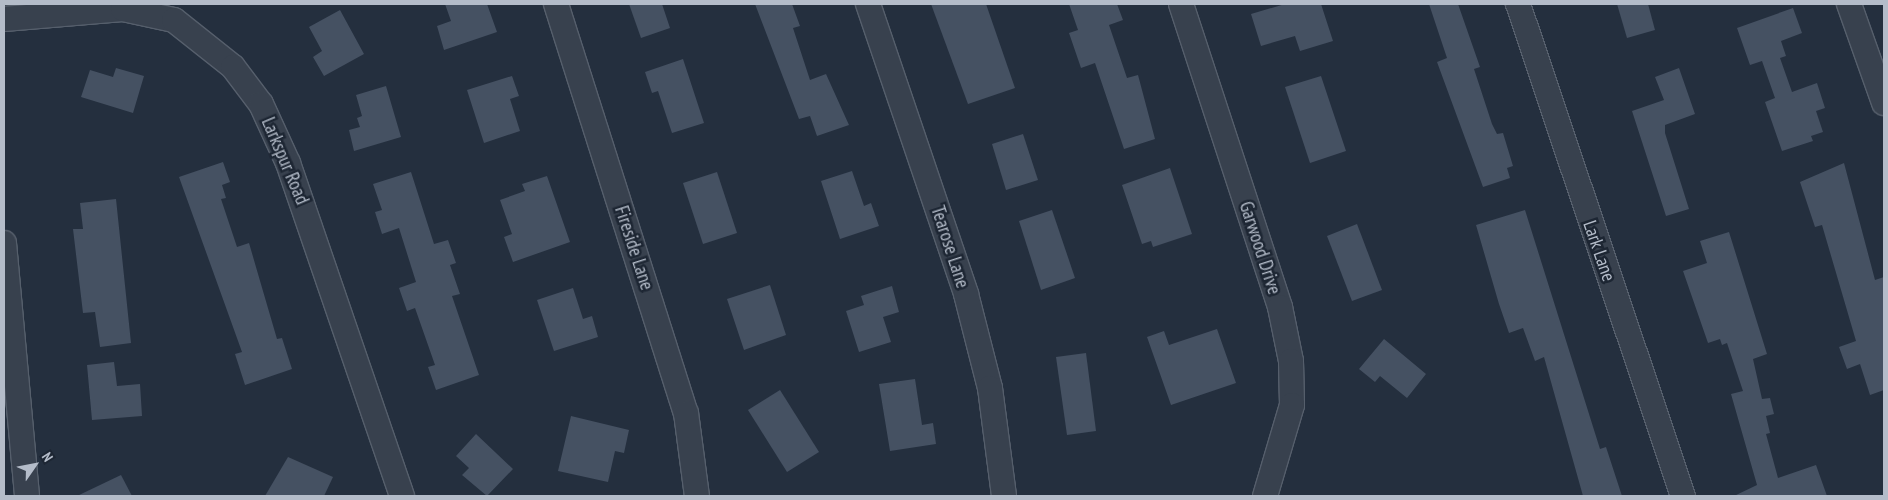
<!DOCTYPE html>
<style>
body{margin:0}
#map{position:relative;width:1888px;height:500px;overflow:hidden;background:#242f3e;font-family:"PT Sans Narrow",sans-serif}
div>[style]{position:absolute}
.building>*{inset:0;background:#455162}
.roads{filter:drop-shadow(1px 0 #565f6c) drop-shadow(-1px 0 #565f6c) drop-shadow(0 1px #565f6c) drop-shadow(0 -1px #565f6c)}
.minor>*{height:24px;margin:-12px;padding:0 12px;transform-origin:12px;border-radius:12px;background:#38414e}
span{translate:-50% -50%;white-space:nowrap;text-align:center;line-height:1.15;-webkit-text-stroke:5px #1d2633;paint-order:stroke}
.street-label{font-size:19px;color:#b4bcc9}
.frame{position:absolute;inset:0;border:5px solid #b4bcc9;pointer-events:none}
.north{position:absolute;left:10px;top:440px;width:50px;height:50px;-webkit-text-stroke:4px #1d2633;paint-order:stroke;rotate:57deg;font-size:14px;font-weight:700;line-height:20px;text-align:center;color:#b4bcc9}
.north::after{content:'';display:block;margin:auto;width:18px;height:22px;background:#b4bcc9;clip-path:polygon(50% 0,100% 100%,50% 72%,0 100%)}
</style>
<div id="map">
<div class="building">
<i style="clip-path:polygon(445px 4px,487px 4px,497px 32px,444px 50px,437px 26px,451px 21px)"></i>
<i style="clip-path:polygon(629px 4px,662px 4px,670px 28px,641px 38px)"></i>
<i style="clip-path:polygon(755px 4px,792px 4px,800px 26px,793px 28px,810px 80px,826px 74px,849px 125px,817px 136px,810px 116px,799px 119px)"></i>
<i style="clip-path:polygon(931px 4px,986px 4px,1015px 88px,968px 104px)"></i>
<i style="clip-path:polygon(1069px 4px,1117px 4px,1123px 20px,1109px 25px,1127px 78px,1138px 75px,1155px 139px,1124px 149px,1095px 63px,1081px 68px,1069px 33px,1078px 30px)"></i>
<i style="clip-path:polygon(1285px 4px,1321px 4px,1333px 41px,1300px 51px,1295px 36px,1261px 46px,1251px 14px)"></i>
<i style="clip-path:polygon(1429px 4px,1458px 4px,1480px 67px,1474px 69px,1492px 124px,1497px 134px,1503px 133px,1513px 166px,1507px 168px,1510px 178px,1483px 187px,1437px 62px,1447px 58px)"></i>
<i style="clip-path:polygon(1617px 4px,1648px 4px,1655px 30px,1627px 38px)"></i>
<i style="clip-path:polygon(1793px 8px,1802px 33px,1781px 41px,1786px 56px,1780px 58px,1792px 92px,1817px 83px,1825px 108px,1816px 111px,1823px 132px,1811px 136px,1813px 141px,1782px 151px,1765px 102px,1775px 98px,1762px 61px,1750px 65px,1737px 28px)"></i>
<i style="clip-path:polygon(340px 10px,364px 54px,324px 76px,313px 57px,322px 51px,309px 27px)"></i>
<i style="clip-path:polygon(683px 59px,704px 123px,672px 133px,658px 91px,652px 93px,645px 72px)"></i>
<i style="clip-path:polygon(116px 68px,144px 76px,133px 113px,81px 97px,90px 70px,113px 77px)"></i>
<i style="clip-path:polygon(1679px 68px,1695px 114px,1665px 125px,1665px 133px,1689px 209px,1666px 216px,1632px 111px,1664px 100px,1655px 77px)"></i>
<i style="clip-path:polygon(512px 76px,519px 96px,510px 99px,520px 131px,484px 143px,467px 90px)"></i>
<i style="clip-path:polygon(1321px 76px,1346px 151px,1310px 163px,1285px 87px)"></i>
<i style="clip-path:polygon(386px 86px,401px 137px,354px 151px,349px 130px,360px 127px,357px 118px,362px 116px,356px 95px)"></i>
<i style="clip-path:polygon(1023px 134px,1038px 180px,1006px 190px,992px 144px)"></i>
<i style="clip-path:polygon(223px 162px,230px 182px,222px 185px,226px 198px,221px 199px,237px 247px,249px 243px,277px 339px,282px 338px,292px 369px,245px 385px,235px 354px,242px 352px,179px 177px)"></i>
<i style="clip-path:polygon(1844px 163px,1875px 280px,1884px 277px,1884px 390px,1870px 395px,1860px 364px,1847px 369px,1839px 347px,1856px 341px,1822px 225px,1815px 227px,1800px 182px)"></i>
<i style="clip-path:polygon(1170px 168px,1192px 234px,1153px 247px,1151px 241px,1142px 244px,1122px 185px)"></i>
<i style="clip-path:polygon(852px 171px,864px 206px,871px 203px,879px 226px,840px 239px,821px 181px)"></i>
<i style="clip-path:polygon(411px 172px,434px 244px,448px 240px,456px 263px,450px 265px,460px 294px,452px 296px,479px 375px,436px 390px,428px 367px,435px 365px,415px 308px,407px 311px,399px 288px,416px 282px,399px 228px,382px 234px,375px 212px,382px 210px,373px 184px)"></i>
<i style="clip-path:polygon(717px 172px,737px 233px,703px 244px,683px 183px)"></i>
<i style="clip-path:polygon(547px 176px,570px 242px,513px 262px,504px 237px,512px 234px,500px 200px,525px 191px,522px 184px)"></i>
<i style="clip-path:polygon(116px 199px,131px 343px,100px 347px,95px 312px,83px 313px,73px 229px,83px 229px,80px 203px)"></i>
<i style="clip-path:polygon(1052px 210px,1075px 278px,1041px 290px,1019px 221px)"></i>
<i style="clip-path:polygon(1525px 210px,1600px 449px,1606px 447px,1622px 496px,1583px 496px,1544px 357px,1535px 361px,1523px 328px,1509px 333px,1499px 304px,1476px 225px)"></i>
<i style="clip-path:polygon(1357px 224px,1382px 290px,1352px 301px,1327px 236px)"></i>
<i style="clip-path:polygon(1729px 232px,1767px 354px,1753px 359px,1762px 399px,1770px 398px,1774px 414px,1766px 416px,1770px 433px,1766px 434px,1778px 478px,1816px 465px,1827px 496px,1734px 496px,1757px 485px,1731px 394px,1743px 391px,1727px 343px,1722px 345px,1720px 339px,1708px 343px,1683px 271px,1707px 263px,1700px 241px)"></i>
<i style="clip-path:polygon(770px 285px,786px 335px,744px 350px,727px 299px)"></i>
<i style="clip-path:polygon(892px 286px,899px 312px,883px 317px,891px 342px,859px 352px,846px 311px,864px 305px,861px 296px)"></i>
<i style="clip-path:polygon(573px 288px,583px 319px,592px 316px,598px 337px,554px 351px,537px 300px)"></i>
<i style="clip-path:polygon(1217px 329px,1236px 383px,1171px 405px,1147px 337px,1164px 331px,1169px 345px)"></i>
<i style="clip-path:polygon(1384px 339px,1426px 374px,1407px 398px,1380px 376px,1375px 382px,1359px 369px)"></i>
<i style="clip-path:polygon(1086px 353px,1096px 431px,1067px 435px,1056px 357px)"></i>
<i style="clip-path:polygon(114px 362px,117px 386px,140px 384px,142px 416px,92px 420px,87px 365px)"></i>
<i style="clip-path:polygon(915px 379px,922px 425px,933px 423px,936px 444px,890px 451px,879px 384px)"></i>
<i style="clip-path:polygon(780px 390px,819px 452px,787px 472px,748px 410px)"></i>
<i style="clip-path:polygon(571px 416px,629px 430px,624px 453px,615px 451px,608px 482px,558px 471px)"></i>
<i style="clip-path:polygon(476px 434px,513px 469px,487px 496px,462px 475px,469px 468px,456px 456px)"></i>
<i style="clip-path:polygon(288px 457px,333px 477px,324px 496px,265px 496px)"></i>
<i style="clip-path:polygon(121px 475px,132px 496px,77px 496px)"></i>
</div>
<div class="roads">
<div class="minor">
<i style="left:556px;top:4px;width:429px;rotate:72.4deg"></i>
<i style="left:686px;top:413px;width:84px;rotate:82.5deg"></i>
<i style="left:868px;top:4px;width:306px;rotate:71.3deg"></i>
<i style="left:966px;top:294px;width:97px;rotate:75.7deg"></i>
<i style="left:990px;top:388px;width:109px;rotate:82.6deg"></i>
<i style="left:1181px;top:4px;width:319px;rotate:71.9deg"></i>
<i style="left:1280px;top:307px;width:55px;rotate:78.5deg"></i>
<i style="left:1291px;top:361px;width:44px;rotate:88.7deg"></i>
<i style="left:1292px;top:405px;width:95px;rotate:106.5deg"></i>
<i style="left:1518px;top:4px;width:519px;rotate:71.46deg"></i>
<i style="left:1849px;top:4px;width:105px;rotate:70.5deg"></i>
<i style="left:4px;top:19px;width:119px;rotate:-4.8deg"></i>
<i style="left:123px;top:9px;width:52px;rotate:12.2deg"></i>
<i style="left:174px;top:20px;width:75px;rotate:38.5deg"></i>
<i style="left:233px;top:67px;width:46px;rotate:52.9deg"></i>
<i style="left:261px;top:104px;width:65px;rotate:65.4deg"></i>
<i style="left:288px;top:163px;width:352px;rotate:71.1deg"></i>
<i style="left:4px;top:243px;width:254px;rotate:84.8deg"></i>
</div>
</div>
<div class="street-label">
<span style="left:285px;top:161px;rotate:67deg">Larkspur Road</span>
<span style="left:950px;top:247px;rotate:72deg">Tearose Lane</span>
<span style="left:634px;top:248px;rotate:72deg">Fireside Lane</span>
<span style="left:1260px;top:248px;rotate:72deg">Garwood Drive</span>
<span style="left:1599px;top:251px;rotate:71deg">Lark Lane</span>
</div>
<div class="frame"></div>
<div class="north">N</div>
</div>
